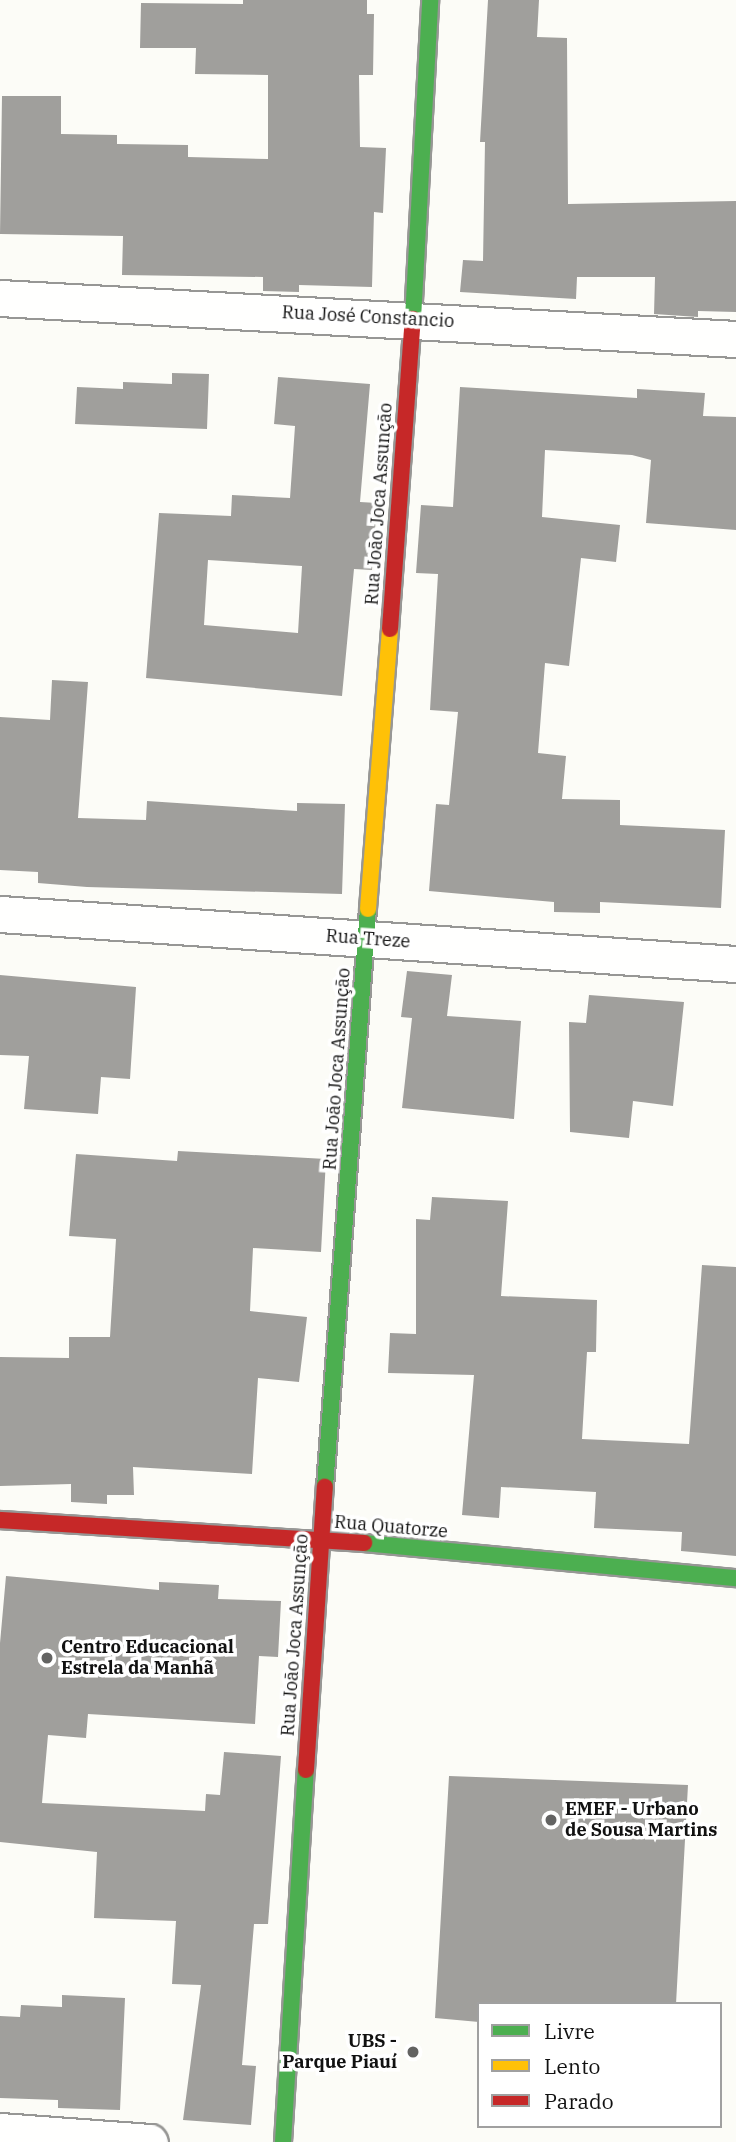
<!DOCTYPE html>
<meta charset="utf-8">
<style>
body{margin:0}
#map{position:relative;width:736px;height:2142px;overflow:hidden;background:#fcfcf7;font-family:"IBM Plex Serif",serif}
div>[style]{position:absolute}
.building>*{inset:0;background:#a09f9c}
.roads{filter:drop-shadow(2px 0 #979795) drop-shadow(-2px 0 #979795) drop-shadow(0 2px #979795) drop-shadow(0 -2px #979795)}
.street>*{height:35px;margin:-17.5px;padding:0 17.5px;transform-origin:17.5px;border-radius:17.5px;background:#fffffe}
.fast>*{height:16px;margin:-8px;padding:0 8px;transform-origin:8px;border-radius:8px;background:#4caf50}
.slow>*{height:16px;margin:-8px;padding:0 8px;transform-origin:8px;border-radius:8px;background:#ffc107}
.jam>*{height:16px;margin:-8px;padding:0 8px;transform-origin:8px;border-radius:8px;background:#c62828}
.dots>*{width:19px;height:19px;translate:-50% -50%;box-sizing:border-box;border:4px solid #fff;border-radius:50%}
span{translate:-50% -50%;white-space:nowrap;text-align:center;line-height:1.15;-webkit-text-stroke:7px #fff;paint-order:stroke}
.street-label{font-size:18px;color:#111}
.poi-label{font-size:18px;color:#111;font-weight:700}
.left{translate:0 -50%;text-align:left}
.right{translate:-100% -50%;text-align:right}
.legend{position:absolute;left:477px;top:2002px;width:245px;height:126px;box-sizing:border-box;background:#fff;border:2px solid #a0a0a0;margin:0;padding:9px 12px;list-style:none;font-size:21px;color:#111}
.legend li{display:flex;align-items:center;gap:14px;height:35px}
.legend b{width:35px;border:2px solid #a0a0a0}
</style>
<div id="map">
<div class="building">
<i style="clip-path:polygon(243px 0,367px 0,367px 14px,374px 14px,373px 75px,359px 75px,360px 147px,386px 148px,383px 213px,374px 212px,372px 287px,299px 285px,299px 292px,263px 291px,263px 277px,122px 275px,123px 236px,0 234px,2px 96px,61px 96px,61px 134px,117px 135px,117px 144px,188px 145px,188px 157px,268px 159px,268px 75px,195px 74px,196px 48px,140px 48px,141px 3px,243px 4px)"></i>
<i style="clip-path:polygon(488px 0,539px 0,537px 37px,567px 38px,568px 204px,736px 201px,736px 312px,698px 311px,698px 317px,654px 314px,655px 277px,577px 277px,576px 299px,460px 292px,463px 260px,483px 261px,485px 142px,480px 142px)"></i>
<i style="clip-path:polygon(172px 373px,209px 374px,207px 429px,75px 424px,77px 387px,123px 389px,123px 382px,172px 384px)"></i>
<i style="clip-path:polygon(evenodd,278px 377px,370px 384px,360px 502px,377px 503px,372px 570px,354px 569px,342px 696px,146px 678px,159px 513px,231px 516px,232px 495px,290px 498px,295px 426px,274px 424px,278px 377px,208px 560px,302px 566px,298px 633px,204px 625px,208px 560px)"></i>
<i style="clip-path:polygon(460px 387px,637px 398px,637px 389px,705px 393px,703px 416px,736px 417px,736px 530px,646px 523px,651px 460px,632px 455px,545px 450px,542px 517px,620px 525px,616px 562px,581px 558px,569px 666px,545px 663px,538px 753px,566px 756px,562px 799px,620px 800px,620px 825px,725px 830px,721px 908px,600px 902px,600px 913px,554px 912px,554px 902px,429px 891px,436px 804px,449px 805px,458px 712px,430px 710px,438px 574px,416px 573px,421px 505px,453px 507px)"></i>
<i style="clip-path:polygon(52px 680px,88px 682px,78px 818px,146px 820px,147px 801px,297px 811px,297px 803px,345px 804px,342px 894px,87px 887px,38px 883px,38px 872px,0 870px,0 717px,50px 720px)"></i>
<i style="clip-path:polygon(407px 971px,452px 975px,447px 1016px,521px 1021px,514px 1119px,402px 1108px,412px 1018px,401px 1017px)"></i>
<i style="clip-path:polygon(0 975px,136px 987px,130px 1079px,101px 1077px,98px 1114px,24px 1109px,29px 1056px,0 1055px)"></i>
<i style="clip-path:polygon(589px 995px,684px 1002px,673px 1106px,633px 1101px,629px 1138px,570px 1132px,569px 1022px,586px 1023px)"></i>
<i style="clip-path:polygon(178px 1151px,326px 1159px,321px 1252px,253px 1248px,250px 1311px,307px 1317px,299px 1382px,258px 1378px,252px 1474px,133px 1467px,134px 1495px,107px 1495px,107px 1504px,71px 1502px,71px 1484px,0 1486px,0 1357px,69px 1358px,69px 1337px,110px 1337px,116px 1239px,69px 1236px,76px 1154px,177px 1161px)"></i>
<i style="clip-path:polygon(432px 1197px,508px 1201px,501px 1296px,597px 1300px,596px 1352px,587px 1352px,582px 1439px,689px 1444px,702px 1265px,736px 1267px,736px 1556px,681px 1551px,682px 1532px,594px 1528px,596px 1492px,501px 1487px,499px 1518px,462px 1515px,474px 1375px,388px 1373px,390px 1333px,416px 1334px,416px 1219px,430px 1220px)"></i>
<i style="clip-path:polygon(6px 1576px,159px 1590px,159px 1582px,219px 1585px,218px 1599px,281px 1601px,278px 1657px,259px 1656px,255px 1724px,88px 1714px,86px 1738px,48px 1735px,42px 1803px,205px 1811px,206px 1794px,220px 1795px,224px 1752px,281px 1756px,268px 1924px,254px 1924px,242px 2065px,256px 2066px,251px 2125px,183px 2120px,201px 1985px,172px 1984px,176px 1921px,94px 1918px,97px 1852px,0 1842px,0 1643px)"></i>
<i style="clip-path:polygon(449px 1776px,688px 1785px,676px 2004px,479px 2004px,479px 2022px,435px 2018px)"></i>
<i style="clip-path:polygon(62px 1995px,125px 1998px,120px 2110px,58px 2108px,58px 2100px,0 2098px,0 2016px,20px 2017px,21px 2005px,62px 2007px)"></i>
</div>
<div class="roads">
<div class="street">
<i style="left:0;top:298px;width:737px;rotate:3.19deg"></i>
<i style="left:0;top:914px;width:738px;rotate:3.89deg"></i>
<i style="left:0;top:2131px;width:150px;rotate:4.2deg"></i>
</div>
<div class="fast">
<i style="left:413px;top:319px;width:319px;rotate:-86.9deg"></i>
<i style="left:325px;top:1487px;width:580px;rotate:-85.75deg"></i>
<i style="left:364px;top:1543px;width:374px;rotate:5.4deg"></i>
<i style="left:283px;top:2142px;width:373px;rotate:-86.5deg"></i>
</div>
<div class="slow">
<i style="left:368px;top:909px;width:281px;rotate:-85.5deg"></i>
</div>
<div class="jam">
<i style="left:390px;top:629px;width:311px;rotate:-85.8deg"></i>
<i style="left:0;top:1520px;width:365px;rotate:3.6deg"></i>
<i style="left:306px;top:1770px;width:284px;rotate:-86.2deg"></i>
</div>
</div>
<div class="dots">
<i style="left:47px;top:1658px;background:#636362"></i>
<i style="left:551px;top:1820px;background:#636362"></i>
<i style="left:413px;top:2052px;background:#636362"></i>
</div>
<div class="street-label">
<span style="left:368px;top:317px;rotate:3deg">Rua José Constancio</span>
<span style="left:379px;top:504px;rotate:-86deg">Rua João Joca Assunção</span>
<span style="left:368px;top:939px;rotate:4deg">Rua Treze</span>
<span style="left:337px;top:1069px;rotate:-86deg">Rua João Joca Assunção</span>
<span style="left:391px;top:1527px;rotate:5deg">Rua Quatorze</span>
<span style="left:295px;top:1635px;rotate:-86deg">Rua João Joca Assunção</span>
</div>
<div class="poi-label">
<span class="left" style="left:61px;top:1658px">Centro Educacional<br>Estrela da Manhã</span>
<span class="left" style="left:565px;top:1820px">EMEF - Urbano<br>de Sousa Martins</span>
<span class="right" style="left:397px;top:2052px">UBS -<br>Parque Piauí</span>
</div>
<ul class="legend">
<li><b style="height:9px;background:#4caf50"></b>Livre</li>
<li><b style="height:9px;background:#ffc107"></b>Lento</li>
<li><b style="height:9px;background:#c62828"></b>Parado</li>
</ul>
</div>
